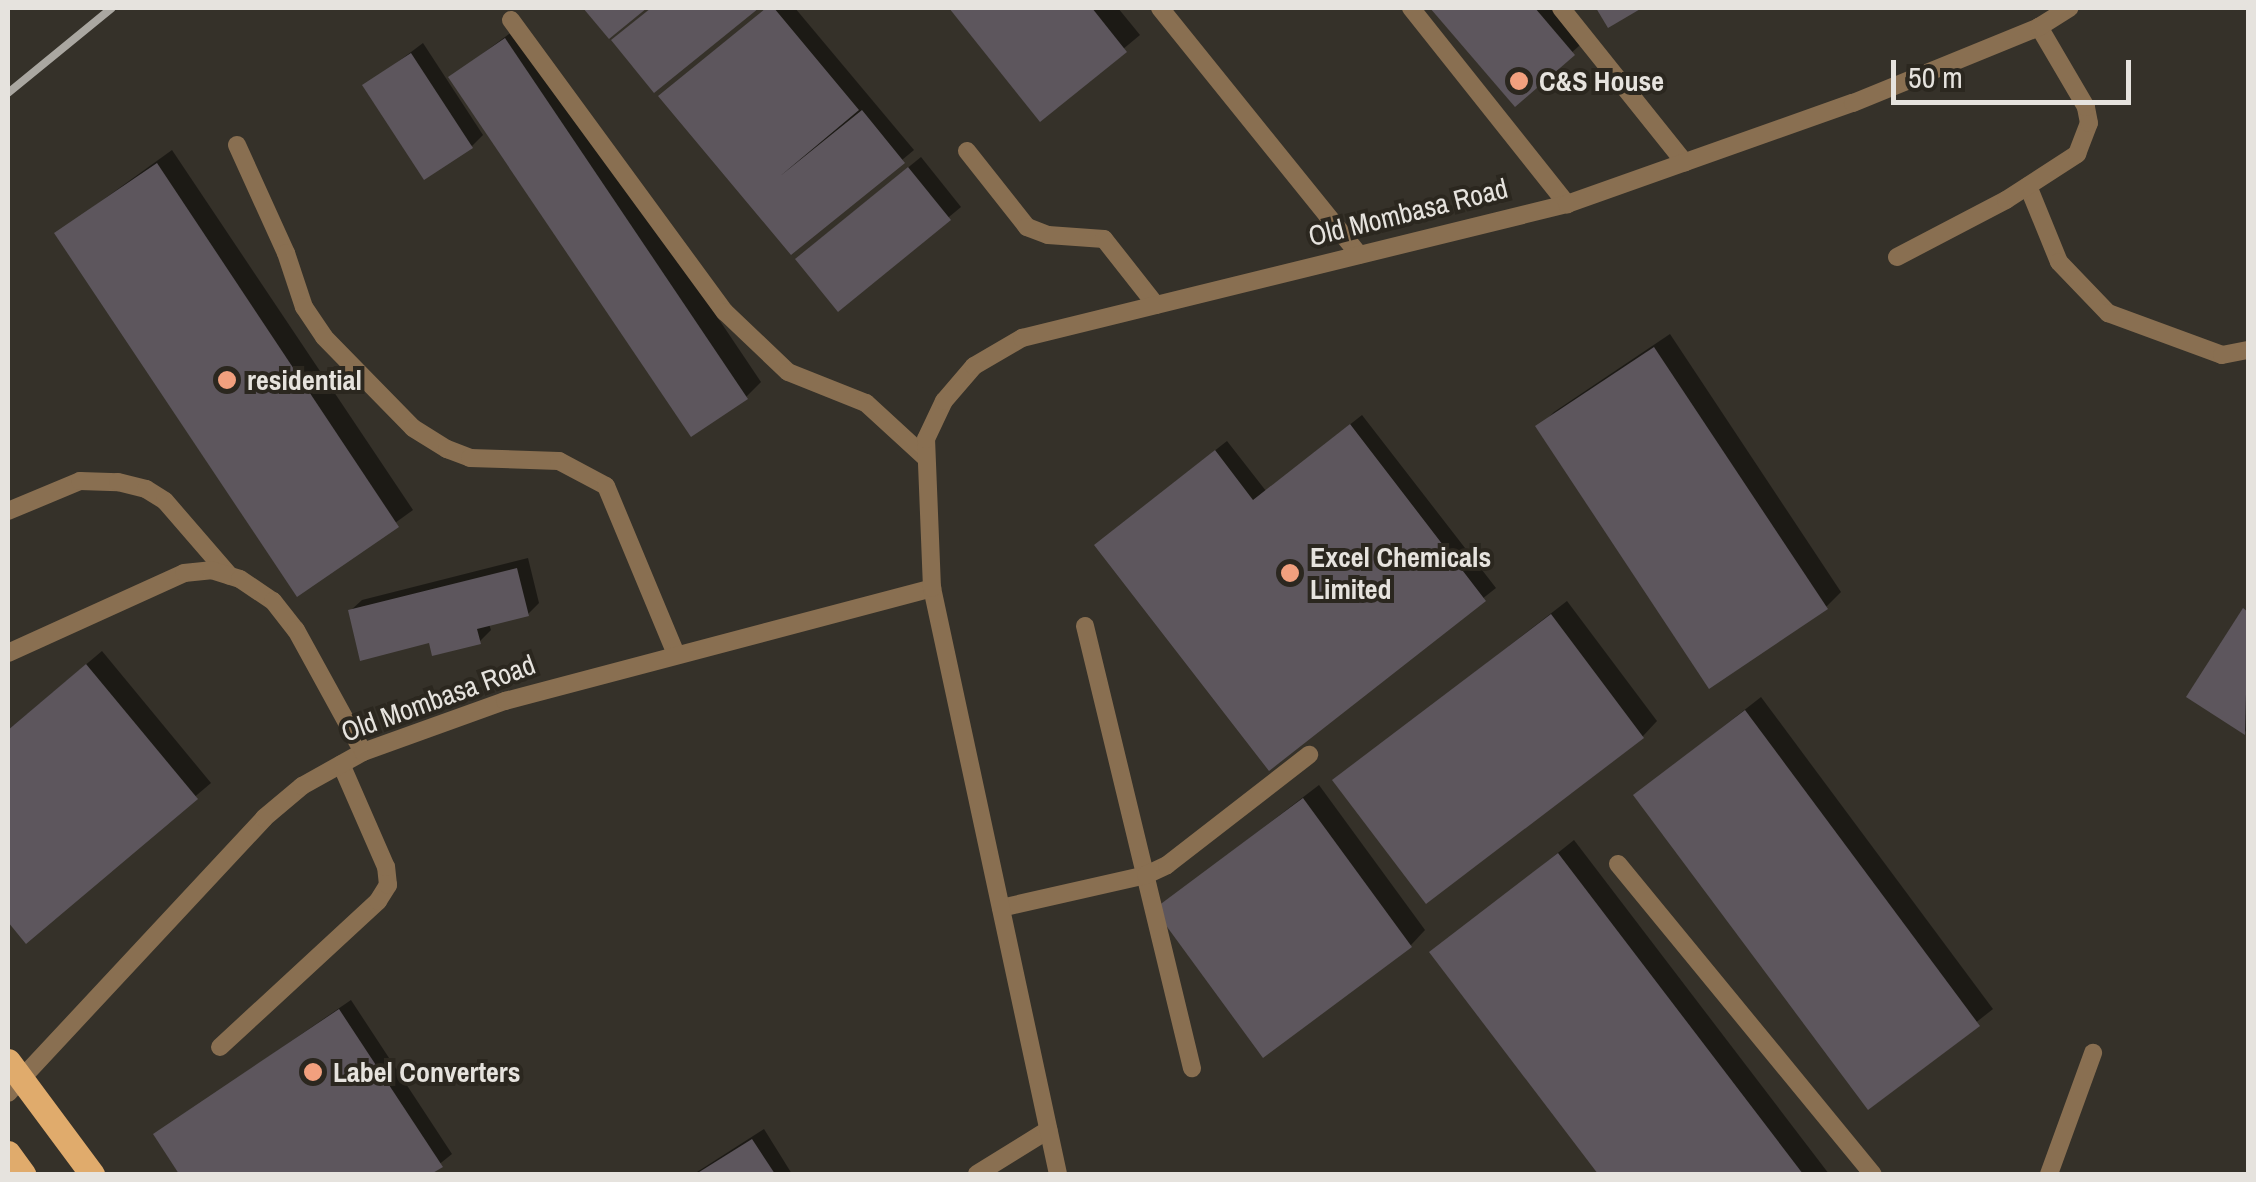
<!DOCTYPE html>
<style>
body{margin:0}
#map{position:relative;width:2256px;height:1182px;overflow:hidden;background:#353129;font-family:"Archivo Narrow",sans-serif}
div>[style]{position:absolute}
.shadow>*{inset:0;background:#0007}
.building>*{inset:0;background:#5d565d}
.lane>*{height:18px;margin:-9px;padding:0 9px;transform-origin:9px;border-radius:9px;background:#896f51}
.primary>*{height:25px;margin:-12.5px;padding:0 12.5px;transform-origin:12.5px;border-radius:12.5px;background:#e0ab6c}
.rail>*{height:8px;margin:-4px;padding:0 4px;transform-origin:4px;border-radius:4px;background:#aaa7a1}
.dots>*{width:28px;height:28px;translate:-50% -50%;box-sizing:border-box;border:5px solid #2b271f;border-radius:50%}
span{translate:-50% -50%;white-space:nowrap;text-align:center;line-height:1.15;-webkit-text-stroke:8px #2b271f;paint-order:stroke}
.poi-label{font-size:28px;color:#e6e3de;font-weight:700}
.left{translate:0 -50%;text-align:left}
.street-label{font-size:28px;color:#e6e3de}
.frame{position:absolute;inset:0;border:10px solid #e6e3de;pointer-events:none}
.scale{position:absolute;left:1891px;top:60px;width:240px;height:45px;box-sizing:border-box;border:5px solid #e6e3de;border-top:0;padding-left:12px;font-size:30px;line-height:35px;white-space:nowrap;color:#e6e3de;-webkit-text-stroke:8px #2b271f;paint-order:stroke}
</style>
<div id="map">
<div class="shadow">
<i style="clip-path:polygon(652px 8px,755px 8px,654px 89px,626px 29px)"></i>
<i style="clip-path:polygon(767px 8px,795px 8px,914px 150px,791px 252px,672px 85px)"></i>
<i style="clip-path:polygon(953px 8px,1118px 8px,1140px 35px,1040px 118px)"></i>
<i style="clip-path:polygon(1434px 8px,1562px 8px,1588px 38px,1515px 103px)"></i>
<i style="clip-path:polygon(521px 25px,761px 382px,746px 397px,451px 77px)"></i>
<i style="clip-path:polygon(423px 43px,483px 135px,472px 146px,366px 86px)"></i>
<i style="clip-path:polygon(172px 150px,413px 510px,298px 593px,57px 233px)"></i>
<i style="clip-path:polygon(921px 157px,961px 207px,838px 309px,809px 248px)"></i>
<i style="clip-path:polygon(1670px 334px,1841px 592px,1826px 607px,1539px 427px,1554px 412px)"></i>
<i style="clip-path:polygon(1362px 415px,1496px 588px,1269px 767px,1109px 534px,1227px 441px,1266px 491px)"></i>
<i style="clip-path:polygon(528px 558px,539px 603px,528px 614px,489px 624px,491px 630px,479px 642px,430px 640px,350px 611px,362px 600px)"></i>
<i style="clip-path:polygon(1567px 601px,1657px 721px,1643px 736px,1336px 780px)"></i>
<i style="clip-path:polygon(2248px 607px,2248px 728px,2245px 732px,2190px 696px)"></i>
<i style="clip-path:polygon(102px 651px,211px 783px,26px 940px,8px 918px,8px 730px)"></i>
<i style="clip-path:polygon(1761px 697px,1993px 1009px,1869px 1107px,1636px 795px)"></i>
<i style="clip-path:polygon(1319px 785px,1425px 930px,1411px 945px,1157px 909px)"></i>
<i style="clip-path:polygon(1574px 840px,1829px 1174px,1602px 1174px,1433px 953px)"></i>
<i style="clip-path:polygon(351px 1000px,452px 1154px,427px 1174px,182px 1174px,156px 1134px)"></i>
<i style="clip-path:polygon(764px 1129px,792px 1174px,695px 1174px,697px 1172px)"></i>
</div>
<div class="building">
<i style="clip-path:polygon(583px 8px,647px 8px,609px 39px)"></i>
<i style="clip-path:polygon(651px 8px,759px 8px,654px 93px,611px 40px)"></i>
<i style="clip-path:polygon(766px 8px,774px 8px,859px 110px,779px 177px,862px 110px,905px 163px,791px 255px,658px 96px)"></i>
<i style="clip-path:polygon(949px 8px,1092px 8px,1127px 52px,1040px 122px)"></i>
<i style="clip-path:polygon(1430px 8px,1535px 8px,1575px 55px,1515px 107px)"></i>
<i style="clip-path:polygon(1596px 8px,1642px 8px,1608px 28px)"></i>
<i style="clip-path:polygon(505px 38px,748px 399px,691px 437px,448px 77px)"></i>
<i style="clip-path:polygon(411px 53px,473px 148px,424px 180px,362px 85px)"></i>
<i style="clip-path:polygon(157px 163px,399px 527px,297px 597px,54px 233px)"></i>
<i style="clip-path:polygon(908px 167px,951px 220px,838px 312px,795px 259px)"></i>
<i style="clip-path:polygon(1654px 347px,1828px 609px,1709px 689px,1535px 426px)"></i>
<i style="clip-path:polygon(1350px 424px,1486px 601px,1269px 771px,1094px 545px,1215px 450px,1253px 500px)"></i>
<i style="clip-path:polygon(517px 568px,529px 616px,477px 629px,481px 644px,432px 656px,429px 643px,360px 661px,348px 610px)"></i>
<i style="clip-path:polygon(2243px 608px,2248px 612px,2245px 735px,2186px 697px)"></i>
<i style="clip-path:polygon(1551px 614px,1644px 738px,1426px 904px,1332px 780px)"></i>
<i style="clip-path:polygon(86px 664px,198px 799px,26px 944px,8px 922px,8px 730px)"></i>
<i style="clip-path:polygon(1745px 710px,1980px 1026px,1868px 1110px,1633px 795px)"></i>
<i style="clip-path:polygon(1303px 798px,1412px 947px,1263px 1058px,1154px 909px)"></i>
<i style="clip-path:polygon(1558px 853px,1803px 1174px,1598px 1174px,1429px 952px)"></i>
<i style="clip-path:polygon(339px 1009px,443px 1167px,431px 1174px,179px 1174px,153px 1134px)"></i>
<i style="clip-path:polygon(752px 1139px,775px 1174px,696px 1174px)"></i>
</div>
<div class="lane">
<i style="left:1160px;top:8px;width:317px;rotate:51.1deg"></i>
<i style="left:1411px;top:8px;width:251px;rotate:51.5deg"></i>
<i style="left:1561px;top:8px;width:198px;rotate:51.3deg"></i>
<i style="left:511px;top:20px;width:362px;rotate:53.8deg"></i>
<i style="left:725px;top:312px;width:87px;rotate:43.6deg"></i>
<i style="left:788px;top:372px;width:84px;rotate:21.7deg"></i>
<i style="left:866px;top:403px;width:80px;rotate:42.5deg"></i>
<i style="left:237px;top:145px;width:119px;rotate:65.6deg"></i>
<i style="left:286px;top:253px;width:57px;rotate:71.6deg"></i>
<i style="left:304px;top:307px;width:36px;rotate:56deg"></i>
<i style="left:324px;top:337px;width:127px;rotate:45.6deg"></i>
<i style="left:413px;top:428px;width:40px;rotate:32deg"></i>
<i style="left:447px;top:449px;width:25px;rotate:21deg"></i>
<i style="left:470px;top:458px;width:89px;rotate:1.9deg"></i>
<i style="left:559px;top:461px;width:53px;rotate:28deg"></i>
<i style="left:606px;top:486px;width:182px;rotate:67.4deg"></i>
<i style="left:967px;top:151px;width:97px;rotate:51.7deg"></i>
<i style="left:1027px;top:227px;width:22px;rotate:21deg"></i>
<i style="left:1048px;top:235px;width:56px;rotate:4.1deg"></i>
<i style="left:1104px;top:239px;width:84px;rotate:51.8deg"></i>
<i style="left:2028px;top:186px;width:82px;rotate:67.8deg"></i>
<i style="left:2059px;top:262px;width:71px;rotate:46.1deg"></i>
<i style="left:2108px;top:313px;width:121px;rotate:20.2deg"></i>
<i style="left:2222px;top:355px;width:26px;rotate:-11deg"></i>
<i style="left:1897px;top:257px;width:123px;rotate:-27.6deg"></i>
<i style="left:2006px;top:200px;width:85px;rotate:-32.9deg"></i>
<i style="left:2077px;top:154px;width:33px;rotate:-69deg"></i>
<i style="left:2089px;top:123px;width:16px;rotate:-101deg"></i>
<i style="left:2086px;top:107px;width:93px;rotate:-120.4deg"></i>
<i style="left:8px;top:511px;width:78px;rotate:-22.6deg"></i>
<i style="left:80px;top:481px;width:38px;rotate:2deg"></i>
<i style="left:118px;top:482px;width:29px;rotate:14deg"></i>
<i style="left:146px;top:489px;width:22px;rotate:32deg"></i>
<i style="left:165px;top:501px;width:99px;rotate:49.1deg"></i>
<i style="left:1085px;top:626px;width:455px;rotate:76.4deg"></i>
<i style="left:8px;top:653px;width:193px;rotate:-24.4deg"></i>
<i style="left:184px;top:573px;width:27px;rotate:-6deg"></i>
<i style="left:211px;top:570px;width:30px;rotate:17deg"></i>
<i style="left:240px;top:579px;width:40px;rotate:34deg"></i>
<i style="left:273px;top:601px;width:37px;rotate:52deg"></i>
<i style="left:296px;top:630px;width:139px;rotate:61.2deg"></i>
<i style="left:1618px;top:864px;width:401px;rotate:50.6deg"></i>
<i style="left:1001px;top:908px;width:149px;rotate:-12.8deg"></i>
<i style="left:1146px;top:875px;width:23px;rotate:-25deg"></i>
<i style="left:1167px;top:865px;width:180px;rotate:-37.8deg"></i>
<i style="left:220px;top:1047px;width:215px;rotate:-42.7deg"></i>
<i style="left:378px;top:901px;width:19px;rotate:-58deg"></i>
<i style="left:388px;top:885px;width:18px;rotate:-96deg"></i>
<i style="left:386px;top:867px;width:112px;rotate:-113.6deg"></i>
<i style="left:8px;top:1093px;width:376px;rotate:-47deg"></i>
<i style="left:264px;top:818px;width:50px;rotate:-40.1deg"></i>
<i style="left:302px;top:786px;width:70px;rotate:-29.1deg"></i>
<i style="left:363px;top:752px;width:151px;rotate:-19.8deg"></i>
<i style="left:505px;top:701px;width:442px;rotate:-14.8deg"></i>
<i style="left:977px;top:1174px;width:84px;rotate:-31.8deg"></i>
<i style="left:1058px;top:1174px;width:599px;rotate:-102.13deg"></i>
<i style="left:932px;top:588px;width:149px;rotate:-92.3deg"></i>
<i style="left:926px;top:439px;width:42px;rotate:-64.7deg"></i>
<i style="left:944px;top:401px;width:46px;rotate:-49.4deg"></i>
<i style="left:974px;top:366px;width:56px;rotate:-30.3deg"></i>
<i style="left:1022px;top:338px;width:561px;rotate:-13.81deg"></i>
<i style="left:1567px;top:204px;width:303px;rotate:-19.5deg"></i>
<i style="left:1853px;top:103px;width:201px;rotate:-22.2deg"></i>
<i style="left:2039px;top:27px;width:36px;rotate:-32deg"></i>
<i style="left:2049px;top:1174px;width:129px;rotate:-70deg"></i>
</div>
<div class="primary">
<i style="left:8px;top:1061px;width:141px;rotate:53.4deg"></i>
<i style="left:8px;top:1153px;width:26px;rotate:54deg"></i>
</div>
<div class="rail">
<i style="left:8px;top:93px;width:134px;rotate:-39.3deg"></i>
</div>
<div class="dots">
<i style="left:1519px;top:81px;background:#f2a07e"></i>
<i style="left:227px;top:380px;background:#f2a07e"></i>
<i style="left:1290px;top:573px;background:#f2a07e"></i>
<i style="left:313px;top:1072px;background:#f2a07e"></i>
</div>
<div class="poi-label">
<span class="left" style="left:1539px;top:81px">C&amp;S House</span>
<span class="left" style="left:247px;top:380px">residential</span>
<span class="left" style="left:1310px;top:573px">Excel Chemicals<br>Limited</span>
<span class="left" style="left:333px;top:1072px">Label Converters</span>
</div>
<div class="street-label">
<span style="left:1408px;top:212px;rotate:-14deg">Old Mombasa Road</span>
<span style="left:438px;top:698px;rotate:-20deg">Old Mombasa Road</span>
</div>
<div class="frame"></div>
<div class="scale">50 m</div>
</div>
